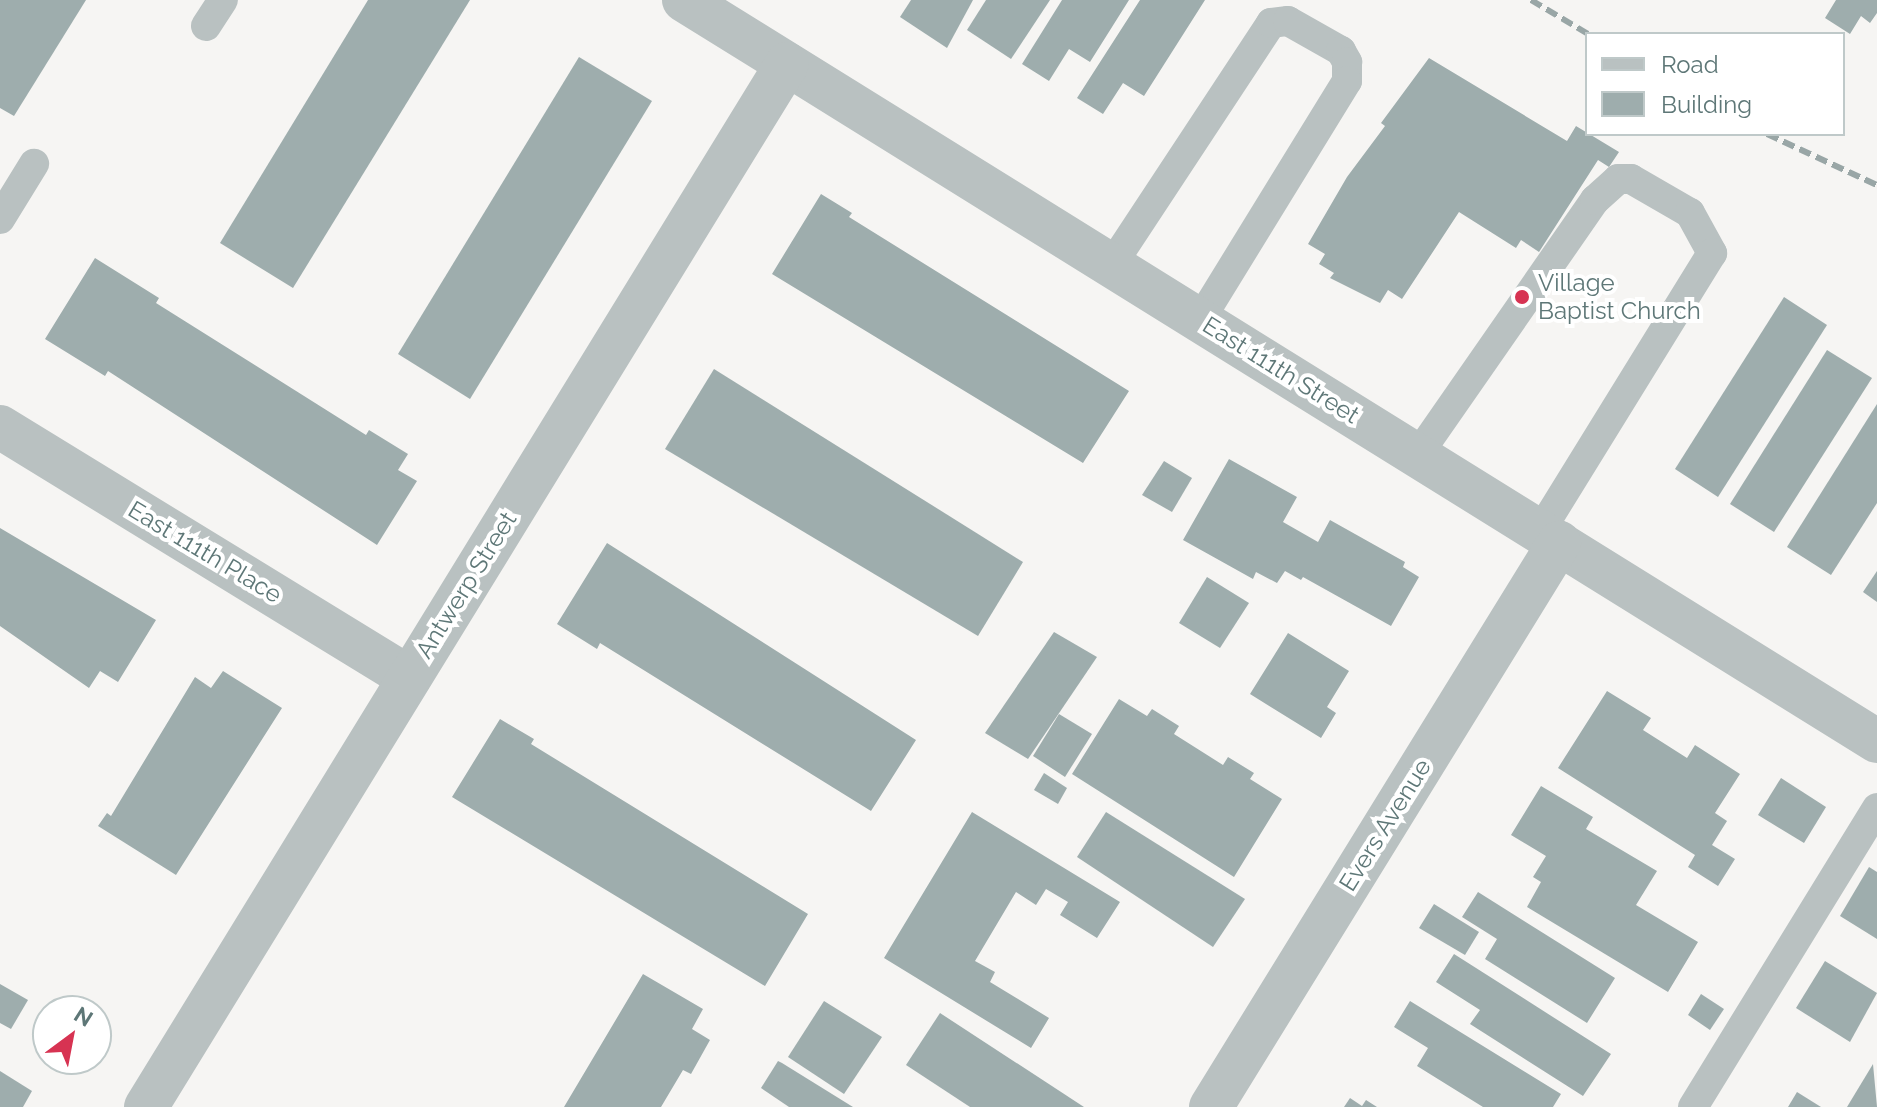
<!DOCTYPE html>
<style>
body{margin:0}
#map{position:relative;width:1877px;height:1107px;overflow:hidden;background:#f6f5f3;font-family:Raleway,sans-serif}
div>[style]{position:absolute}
.building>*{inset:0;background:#9eadad}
.service>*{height:30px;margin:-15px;padding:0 15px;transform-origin:15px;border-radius:15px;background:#b9c1c1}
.minor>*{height:44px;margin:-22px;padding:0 22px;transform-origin:22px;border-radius:22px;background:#b9c1c1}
.rail>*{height:6px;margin-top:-3px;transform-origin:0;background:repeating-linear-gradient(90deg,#99a6a6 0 12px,transparent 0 18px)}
.dots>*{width:22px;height:22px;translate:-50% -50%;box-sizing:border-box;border:4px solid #fff;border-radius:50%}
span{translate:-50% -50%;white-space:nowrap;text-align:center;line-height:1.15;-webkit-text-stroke:8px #fff;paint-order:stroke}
.poi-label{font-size:24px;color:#5e7777}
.left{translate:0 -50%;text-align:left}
.street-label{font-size:24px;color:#5e7777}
.legend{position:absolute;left:1585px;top:32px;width:260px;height:104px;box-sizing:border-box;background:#fff;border:2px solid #bfc9c9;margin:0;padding:10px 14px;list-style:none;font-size:24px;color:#5e7777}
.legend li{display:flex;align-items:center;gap:16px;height:40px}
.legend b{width:40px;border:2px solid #bfc9c9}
.north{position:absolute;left:32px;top:995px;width:80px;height:80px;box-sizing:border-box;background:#fff;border:2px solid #bfc9c9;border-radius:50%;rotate:32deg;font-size:22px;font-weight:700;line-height:32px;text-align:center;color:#5e7777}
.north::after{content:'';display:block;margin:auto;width:28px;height:36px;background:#d73352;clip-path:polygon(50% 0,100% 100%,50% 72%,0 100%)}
</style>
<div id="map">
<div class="building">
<i style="clip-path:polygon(0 0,86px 0,14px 116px,0 108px)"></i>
<i style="clip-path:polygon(368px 0,470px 0,293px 288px,220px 243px)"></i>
<i style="clip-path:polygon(911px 0,973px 0,947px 48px,900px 17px)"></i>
<i style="clip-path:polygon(986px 0,1050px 0,1011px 59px,967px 30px)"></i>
<i style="clip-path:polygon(1062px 0,1129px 0,1090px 62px,1069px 49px,1049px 81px,1022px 64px)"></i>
<i style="clip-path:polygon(1140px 0,1205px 0,1144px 96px,1123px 83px,1103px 114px,1077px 98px)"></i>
<i style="clip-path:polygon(1836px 0,1877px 0,1877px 13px,1870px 23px,1861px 16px,1850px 34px,1825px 18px)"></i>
<i style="clip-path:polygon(579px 57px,652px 101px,470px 399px,398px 354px)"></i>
<i style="clip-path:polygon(1429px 58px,1567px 141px,1576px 126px,1619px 152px,1609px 167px,1598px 160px,1539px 252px,1521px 240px,1516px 248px,1459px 212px,1402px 299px,1388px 290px,1380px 303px,1330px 278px,1334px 273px,1319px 264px,1325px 254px,1308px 244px,1347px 177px,1385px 126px,1381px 123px)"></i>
<i style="clip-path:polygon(821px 194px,852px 213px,849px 217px,1129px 391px,1083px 463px,772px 274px)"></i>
<i style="clip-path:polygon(95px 258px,159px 298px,156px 303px,366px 435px,369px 430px,408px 454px,398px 470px,417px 481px,377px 545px,108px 371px,105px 376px,45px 339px)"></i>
<i style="clip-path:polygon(1784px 297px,1827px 325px,1718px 497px,1675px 469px)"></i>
<i style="clip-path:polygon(1827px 350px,1872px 378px,1774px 532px,1730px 504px)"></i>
<i style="clip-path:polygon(714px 369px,1023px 562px,978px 636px,665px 449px)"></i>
<i style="clip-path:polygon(1877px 404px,1877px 503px,1831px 575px,1787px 547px)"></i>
<i style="clip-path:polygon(1229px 459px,1297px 497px,1283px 522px,1318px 542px,1330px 520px,1405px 562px,1403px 567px,1419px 577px,1391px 626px,1303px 577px,1301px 580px,1285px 571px,1277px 583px,1256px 572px,1253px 579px,1183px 540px)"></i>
<i style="clip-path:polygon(1164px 461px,1192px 478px,1172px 512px,1142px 495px)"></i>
<i style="clip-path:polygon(0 528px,156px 620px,118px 682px,100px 671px,89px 688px,0 626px)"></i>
<i style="clip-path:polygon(607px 543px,916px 740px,871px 811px,600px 643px,597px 649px,557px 624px)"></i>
<i style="clip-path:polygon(1877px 571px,1877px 602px,1863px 592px)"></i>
<i style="clip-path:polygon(1207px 577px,1249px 603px,1220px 648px,1179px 623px)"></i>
<i style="clip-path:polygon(1054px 632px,1097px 657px,1028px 759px,985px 733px)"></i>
<i style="clip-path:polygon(1288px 633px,1349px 671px,1327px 707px,1336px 713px,1321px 738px,1250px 694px)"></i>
<i style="clip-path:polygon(223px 671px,282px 708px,176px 875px,98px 826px,107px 813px,111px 816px,195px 677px,211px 688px)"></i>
<i style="clip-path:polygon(1607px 691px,1651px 718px,1643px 730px,1687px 758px,1695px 745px,1740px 774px,1715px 813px,1727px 821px,1712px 845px,1735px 859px,1718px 886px,1688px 867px,1695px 855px,1558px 768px)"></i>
<i style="clip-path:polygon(1119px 699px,1147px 716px,1152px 709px,1179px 726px,1174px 734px,1223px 765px,1228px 757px,1254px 773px,1250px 779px,1282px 799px,1234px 877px,1072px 774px)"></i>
<i style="clip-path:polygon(1059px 714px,1092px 734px,1065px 777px,1033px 756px)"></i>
<i style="clip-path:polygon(500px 719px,534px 739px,531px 744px,808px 914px,765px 986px,452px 797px)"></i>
<i style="clip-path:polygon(1044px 773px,1067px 788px,1058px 804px,1034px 790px)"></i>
<i style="clip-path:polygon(1781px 778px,1826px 807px,1804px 843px,1758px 815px)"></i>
<i style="clip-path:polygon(1541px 786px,1593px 817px,1586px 829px,1657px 871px,1636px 905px,1698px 942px,1668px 992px,1527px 907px,1541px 882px,1533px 877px,1546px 856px,1511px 835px)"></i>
<i style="clip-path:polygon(972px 812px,1120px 902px,1097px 938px,1060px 915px,1068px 902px,1046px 889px,1036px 905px,1016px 892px,975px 961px,995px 972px,990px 982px,1049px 1018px,1031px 1048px,884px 958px)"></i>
<i style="clip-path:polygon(1106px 812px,1245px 899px,1213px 947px,1077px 857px)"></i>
<i style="clip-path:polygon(1869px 867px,1877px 872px,1877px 939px,1840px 916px)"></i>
<i style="clip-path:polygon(1478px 892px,1615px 978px,1587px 1023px,1485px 959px,1497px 939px,1462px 917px)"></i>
<i style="clip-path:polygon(1434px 904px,1479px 932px,1465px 955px,1419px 928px)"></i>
<i style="clip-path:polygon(1454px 954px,1611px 1054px,1583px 1096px,1470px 1024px,1480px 1010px,1436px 982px)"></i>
<i style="clip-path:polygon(1825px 961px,1877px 993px,1850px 1042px,1796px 1008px)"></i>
<i style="clip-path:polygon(643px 974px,703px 1009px,692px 1029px,710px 1040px,691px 1074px,683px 1070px,661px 1107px,564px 1107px)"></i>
<i style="clip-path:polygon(0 984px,28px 1000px,11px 1029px,0 1023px)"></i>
<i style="clip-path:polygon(1701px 994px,1724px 1009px,1710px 1030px,1688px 1015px)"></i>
<i style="clip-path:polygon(824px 1001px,882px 1037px,844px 1094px,788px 1057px)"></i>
<i style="clip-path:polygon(1410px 1001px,1561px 1094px,1553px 1107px,1483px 1107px,1417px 1066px,1428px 1048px,1394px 1027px)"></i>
<i style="clip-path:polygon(940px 1013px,1084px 1107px,970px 1107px,906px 1065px)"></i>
<i style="clip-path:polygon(778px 1061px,782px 1063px,853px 1107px,789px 1107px,761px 1088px)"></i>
<i style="clip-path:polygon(1873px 1064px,1877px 1107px,1847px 1107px)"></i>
<i style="clip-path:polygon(0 1071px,32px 1091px,23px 1107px,0 1107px)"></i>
<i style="clip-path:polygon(1797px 1092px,1821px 1107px,1788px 1107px)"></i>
<i style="clip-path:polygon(1350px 1098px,1362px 1106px,1366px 1100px,1377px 1107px,1344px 1107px)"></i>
</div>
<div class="service">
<i style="left:206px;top:26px;width:31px;rotate:-57deg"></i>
<i style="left:0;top:219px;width:65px;rotate:-58.3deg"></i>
<i style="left:1111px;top:266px;width:291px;rotate:-56.6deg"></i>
<i style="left:1271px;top:23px;width:17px;rotate:-7deg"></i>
<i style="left:1288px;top:21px;width:61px;rotate:29.5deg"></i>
<i style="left:1341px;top:51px;width:13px;rotate:61deg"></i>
<i style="left:1347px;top:62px;width:19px;rotate:90deg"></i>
<i style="left:1347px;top:81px;width:281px;rotate:121.6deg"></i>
<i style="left:1417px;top:456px;width:312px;rotate:-55.2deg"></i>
<i style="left:1595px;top:200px;width:31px;rotate:-42deg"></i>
<i style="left:1618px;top:179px;width:13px"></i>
<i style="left:1631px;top:179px;width:68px;rotate:30deg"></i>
<i style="left:1690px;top:213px;width:46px;rotate:61.2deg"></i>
<i style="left:1712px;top:253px;width:328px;rotate:121.7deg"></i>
<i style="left:1693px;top:1107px;width:351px;rotate:-58.4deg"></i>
</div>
<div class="minor">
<i style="left:684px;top:0;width:1404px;rotate:31.85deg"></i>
<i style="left:0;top:427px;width:480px;rotate:31.5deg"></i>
<i style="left:146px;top:1107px;width:1224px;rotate:-58.43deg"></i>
<i style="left:1211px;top:1107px;width:663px;rotate:-58.32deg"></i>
</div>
<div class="rail">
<i style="left:1531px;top:0;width:66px;rotate:30.8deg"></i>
<i style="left:1767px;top:134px;width:121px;rotate:24.9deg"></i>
</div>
<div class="dots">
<i style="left:1522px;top:297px;background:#d73352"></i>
</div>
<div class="poi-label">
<span class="left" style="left:1538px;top:297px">Village<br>Baptist Church</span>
</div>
<div class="street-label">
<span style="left:1281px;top:370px;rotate:32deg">East 111th Street</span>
<span style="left:205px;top:552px;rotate:31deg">East 111th Place</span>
<span style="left:466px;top:585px;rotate:-58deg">Antwerp Street</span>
<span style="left:1385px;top:825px;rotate:-58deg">Evers Avenue</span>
</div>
<ul class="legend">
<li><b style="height:10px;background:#b9c1c1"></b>Road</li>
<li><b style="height:22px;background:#9eadad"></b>Building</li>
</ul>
<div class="north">N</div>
</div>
